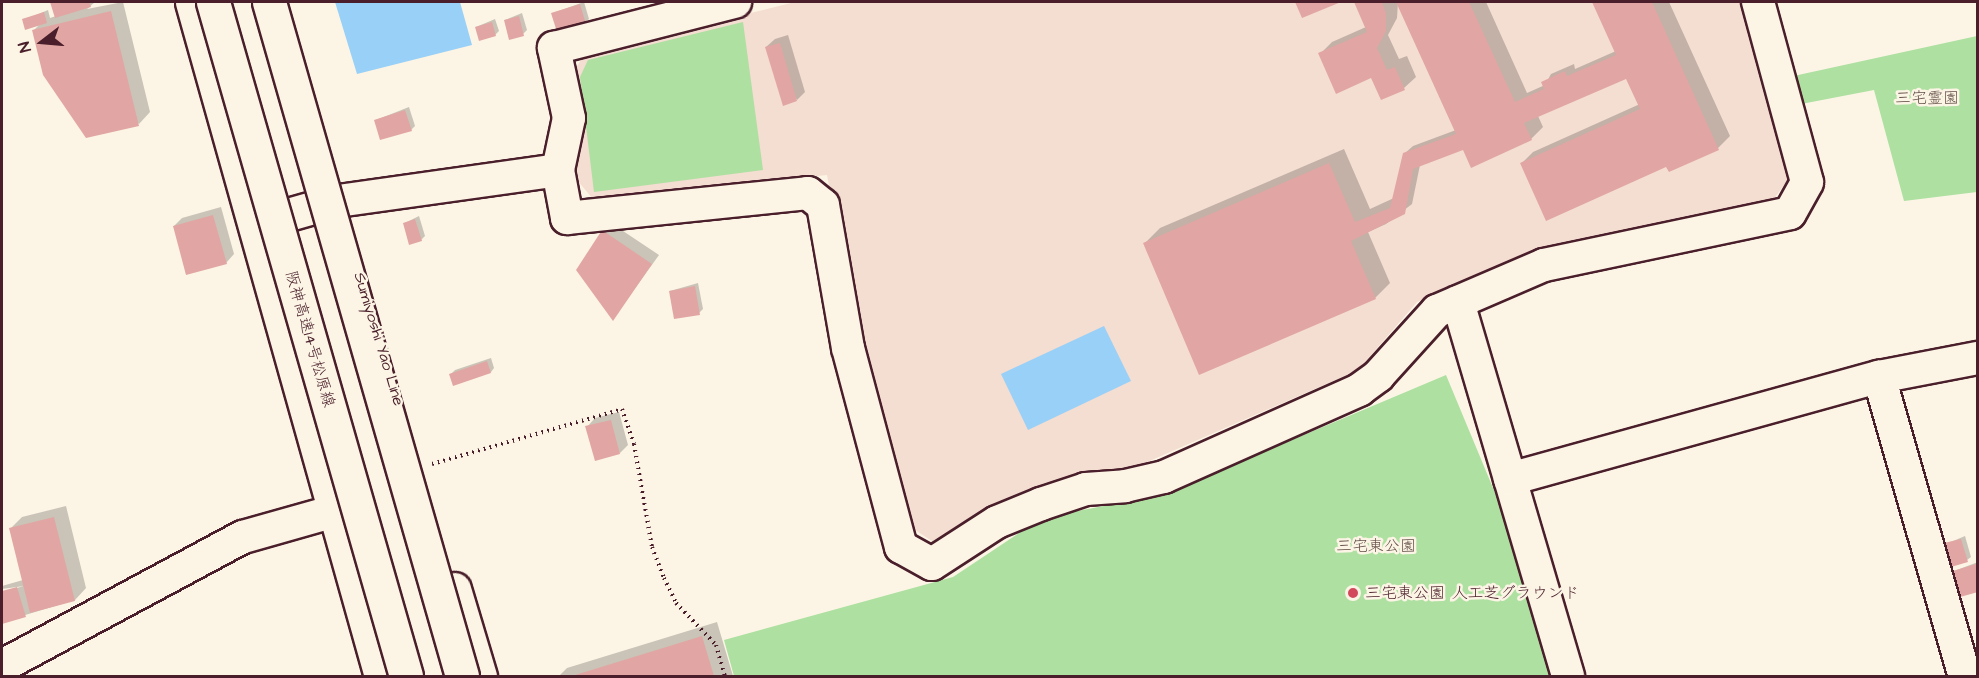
<!DOCTYPE html>
<meta charset="utf-8">
<style>
body{margin:0}
#map{position:relative;width:1979px;height:678px;overflow:hidden;background:#fcf5e5;font-family:"Architects Daughter","Klee One",sans-serif}
div>[style]{position:absolute}
.built>*{inset:0;background:#f4ddd1}
.green>*{inset:0;background:#ade0a1}
.water>*{inset:0;background:#98d0f8}
.shadow>*{inset:0;background:#0003}
.building>*{inset:0;background:#e1a6a3}
.path>*{height:4px;margin-top:-2px;transform-origin:0;background:repeating-linear-gradient(90deg,#4a1f2b 0 1.5px,transparent 0 6px)}
.roads{filter:drop-shadow(2px 0 #4a1f2b) drop-shadow(-2px 0 #4a1f2b) drop-shadow(0 2px #4a1f2b) drop-shadow(0 -2px #4a1f2b)}
.street>*{height:32px;margin:-16px;padding:0 16px;transform-origin:16px;border-radius:16px;background:#fcf5e5}
.secondary>*{height:33px;margin:-16.5px;padding:0 16.5px;transform-origin:16.5px;border-radius:16.5px;background:#fcf5e5}
.bridges{filter:drop-shadow(2px 0 #4a1f2b) drop-shadow(-2px 0 #4a1f2b) drop-shadow(0 2px #4a1f2b) drop-shadow(0 -2px #4a1f2b)}
.highway-bridge>*{height:33px;margin:-16.5px;padding:0 16.5px;transform-origin:16.5px;border-radius:16.5px;background:#fcf5e5}
.dots>*{width:16px;height:16px;translate:-50% -50%;box-sizing:border-box;border:3px solid #fcf5e5;border-radius:50%}
span{translate:-50% -50%;white-space:nowrap;text-align:center;line-height:1.15;-webkit-text-stroke:5px #fcf5e5;paint-order:stroke}
.park-label{font-size:16px;color:#634f48}
.street-label{font-size:16px;color:#4a1f2b}
.poi-label{font-size:16px;color:#4a1f2b}
.left{translate:0 -50%;text-align:left}
.frame{position:absolute;inset:0;border:3px solid #4a1f2b;pointer-events:none}
.north{position:absolute;left:12px;top:12px;width:60px;height:60px;-webkit-text-stroke:4px #fcf5e5;paint-order:stroke;rotate:254deg;font-size:16px;font-weight:700;line-height:24px;text-align:center;color:#4a1f2b}
.north::after{content:'';display:block;margin:auto;width:21px;height:27px;background:#4a1f2b;clip-path:polygon(50% 0,100% 100%,50% 72%,0 100%)}
</style>
<div id="map">
<div class="built">
<i style="clip-path:polygon(795px 2px,1744px 2px,1791px 175px,1771px 203px,1533px 252px,1417px 302px,1358px 370px,1122px 473px,1044px 483px,932px 541px,909px 526px,856px 324px,827px 175px,593px 199px,572px 174px,572px 74px,585px 54px)"></i>
</div>
<div class="green">
<i style="clip-path:polygon(743px 22px,763px 170px,594px 192px,580px 77px,588px 60px)"></i>
<i style="clip-path:polygon(1977px 36px,1977px 192px,1904px 201px,1874px 90px,1796px 105px,1789px 77px)"></i>
<i style="clip-path:polygon(1446px 375px,1513px 536px,1553px 676px,734px 676px,724px 640px,953px 577px,1028px 527px,1072px 512px,1162px 495px)"></i>
</div>
<div class="water">
<i style="clip-path:polygon(335px 2px,460px 2px,472px 45px,357px 74px)"></i>
<i style="clip-path:polygon(1104px 326px,1131px 381px,1028px 430px,1001px 374px)"></i>
</div>
<div class="shadow">
<i style="clip-path:polygon(51px 2px,95px 2px,87px 9px,123px 2px,150px 112px,139px 124px,33px 31px,40px 24px,24px 20px,48px 10px,50px 18px,56px 16px)"></i>
<i style="clip-path:polygon(584px 2px,589px 19px,585px 22px,553px 13px)"></i>
<i style="clip-path:polygon(1297px 2px,1337px 2px,1303px 17px)"></i>
<i style="clip-path:polygon(1355px 2px,1398px 2px,1397px 18px,1388px 35px,1399px 59px,1407px 56px,1416px 77px,1404px 88px,1320px 54px,1332px 42px,1366px 27px)"></i>
<i style="clip-path:polygon(1398px 2px,1486px 2px,1527px 93px,1545px 85px,1551px 74px,1574px 64px,1575px 69px,1616px 51px,1593px 2px,1669px 2px,1730px 136px,1718px 148px,1669px 170px,1667px 165px,1522px 163px,1533px 152px,1640px 104px,1627px 76px,1538px 116px,1543px 127px,1531px 139px,1464px 147px,1420px 165px,1412px 204px,1386px 224px,1368px 232px,1390px 283px,1375px 298px,1145px 243px,1160px 228px,1344px 149px,1370px 209px,1394px 198px,1404px 154px,1413px 146px,1456px 130px)"></i>
<i style="clip-path:polygon(522px 13px,527px 30px,523px 34px,505px 20px)"></i>
<i style="clip-path:polygon(495px 19px,499px 31px,495px 35px,476px 27px)"></i>
<i style="clip-path:polygon(788px 35px,805px 92px,797px 100px,766px 47px,775px 39px)"></i>
<i style="clip-path:polygon(409px 107px,415px 126px,411px 130px,376px 120px)"></i>
<i style="clip-path:polygon(221px 207px,234px 254px,226px 263px,174px 226px,182px 218px)"></i>
<i style="clip-path:polygon(419px 216px,425px 236px,421px 240px,405px 223px)"></i>
<i style="clip-path:polygon(611px 223px,659px 255px,613px 319px,603px 231px)"></i>
<i style="clip-path:polygon(698px 283px,703px 309px,699px 313px,670px 291px)"></i>
<i style="clip-path:polygon(491px 358px,494px 368px,491px 372px,454px 384px,451px 374px,455px 370px)"></i>
<i style="clip-path:polygon(619px 412px,628px 445px,620px 453px,587px 427px,595px 418px)"></i>
<i style="clip-path:polygon(66px 506px,86px 588px,75px 600px,2px 622px,2px 592px,24px 586px,2px 589px,2px 586px,23px 580px,10px 529px,22px 517px)"></i>
<i style="clip-path:polygon(1965px 536px,1971px 557px,1967px 560px,1946px 544px)"></i>
<i style="clip-path:polygon(1978px 562px,1978px 591px,1954px 571px)"></i>
<i style="clip-path:polygon(717px 622px,733px 676px,559px 676px,567px 668px)"></i>
</div>
<div class="building">
<i style="clip-path:polygon(50px 2px,89px 2px,91px 7px,55px 18px)"></i>
<i style="clip-path:polygon(1295px 2px,1341px 2px,1302px 18px)"></i>
<i style="clip-path:polygon(1354px 2px,1382px 2px,1386px 13px,1386px 31px,1377px 48px,1387px 70px,1395px 67px,1405px 90px,1381px 100px,1371px 78px,1336px 94px,1318px 53px,1367px 32px)"></i>
<i style="clip-path:polygon(1396px 2px,1469px 2px,1515px 102px,1544px 89px,1541px 82px,1565px 71px,1567px 76px,1616px 55px,1592px 2px,1652px 2px,1719px 150px,1669px 172px,1666px 167px,1546px 221px,1520px 163px,1640px 109px,1626px 79px,1524px 123px,1532px 140px,1471px 168px,1463px 150px,1413px 169px,1405px 214px,1351px 241px,1376px 299px,1199px 375px,1143px 243px,1329px 163px,1355px 222px,1390px 208px,1403px 153px,1456px 134px)"></i>
<i style="clip-path:polygon(580px 4px,586px 24px,557px 32px,551px 13px)"></i>
<i style="clip-path:polygon(111px 11px,139px 126px,86px 138px,43px 75px,32px 30px)"></i>
<i style="clip-path:polygon(44px 12px,47px 23px,25px 30px,22px 19px)"></i>
<i style="clip-path:polygon(519px 16px,524px 36px,509px 40px,504px 20px)"></i>
<i style="clip-path:polygon(492px 22px,496px 36px,479px 41px,475px 27px)"></i>
<i style="clip-path:polygon(780px 43px,797px 101px,783px 106px,765px 47px)"></i>
<i style="clip-path:polygon(405px 110px,412px 131px,380px 140px,374px 120px)"></i>
<i style="clip-path:polygon(213px 215px,227px 264px,186px 275px,173px 226px)"></i>
<i style="clip-path:polygon(415px 219px,422px 241px,409px 245px,403px 223px)"></i>
<i style="clip-path:polygon(602px 230px,652px 264px,613px 321px,576px 270px)"></i>
<i style="clip-path:polygon(695px 286px,700px 315px,674px 319px,669px 291px)"></i>
<i style="clip-path:polygon(487px 361px,491px 373px,453px 386px,449px 374px)"></i>
<i style="clip-path:polygon(611px 420px,620px 454px,595px 461px,585px 426px)"></i>
<i style="clip-path:polygon(54px 517px,75px 601px,30px 613px,9px 528px)"></i>
<i style="clip-path:polygon(1961px 539px,1968px 562px,1951px 567px,1944px 543px)"></i>
<i style="clip-path:polygon(1976px 564px,1978px 592px,1960px 597px,1953px 571px)"></i>
<i style="clip-path:polygon(17px 587px,26px 617px,2px 624px,2px 591px)"></i>
<i style="clip-path:polygon(702px 636px,714px 676px,572px 676px)"></i>
</div>
<div class="path">
<i style="left:432px;top:464px;width:198px;rotate:-16.1deg"></i>
<i style="left:622px;top:409px;width:37px;rotate:71deg"></i>
<i style="left:634px;top:444px;width:105px;rotate:80.1deg"></i>
<i style="left:652px;top:547px;width:33px;rotate:69deg"></i>
<i style="left:664px;top:578px;width:28px;rotate:64deg"></i>
<i style="left:676px;top:603px;width:58px;rotate:46.4deg"></i>
<i style="left:716px;top:645px;width:32px;rotate:74deg"></i>
</div>
<div class="roads">
<div class="street">
<i style="left:558px;top:170px;width:53px;rotate:-78.1deg"></i>
<i style="left:569px;top:118px;width:72px;rotate:-102.1deg"></i>
<i style="left:554px;top:48px;width:187px;rotate:-14.3deg"></i>
<i style="left:257px;top:224px;width:84px;rotate:-15.9deg"></i>
<i style="left:338px;top:201px;width:222px;rotate:-8deg"></i>
<i style="left:558px;top:170px;width:49px;rotate:79.4deg"></i>
<i style="left:567px;top:218px;width:242px;rotate:-5.9deg"></i>
<i style="left:808px;top:193px;width:19px;rotate:39deg"></i>
<i style="left:823px;top:205px;width:145px;rotate:80.1deg"></i>
<i style="left:848px;top:348px;width:206px;rotate:75.1deg"></i>
<i style="left:901px;top:547px;width:35px;rotate:29deg"></i>
<i style="left:932px;top:564px;width:77px;rotate:-32.9deg"></i>
<i style="left:997px;top:522px;width:48px;rotate:-22.2deg"></i>
<i style="left:1041px;top:504px;width:47px;rotate:-18.4deg"></i>
<i style="left:1086px;top:489px;width:39px;rotate:-4deg"></i>
<i style="left:1125px;top:486px;width:40px;rotate:-13deg"></i>
<i style="left:1164px;top:477px;width:214px;rotate:-24deg"></i>
<i style="left:1359px;top:390px;width:24px;rotate:-36deg"></i>
<i style="left:1378px;top:376px;width:88px;rotate:-47.8deg"></i>
<i style="left:1437px;top:311px;width:116px;rotate:-23.3deg"></i>
<i style="left:1544px;top:265px;width:251px;rotate:-11.9deg"></i>
<i style="left:1790px;top:213px;width:35px;rotate:-61deg"></i>
<i style="left:1807px;top:182px;width:187px;rotate:-105.2deg"></i>
<i style="left:1458px;top:302px;width:390px;rotate:73.6deg"></i>
<i style="left:1879px;top:377px;width:311px;rotate:74deg"></i>
<i style="left:1510px;top:479px;width:383px;rotate:-15.5deg"></i>
<i style="left:1879px;top:377px;width:101px;rotate:-10.9deg"></i>
<i style="left:2px;top:666px;width:273px;rotate:-28.2deg"></i>
<i style="left:243px;top:537px;width:96px;rotate:-15.8deg"></i>
</div>
<div class="secondary">
<i style="left:192px;top:2px;width:700px;rotate:74.34deg"></i>
<i style="left:454px;top:589px;width:91px;rotate:73.4deg"></i>
</div>
</div>
<div class="bridges">
<div class="highway-bridge">
<i style="left:213px;top:2px;width:701px;rotate:74.02deg"></i>
<i style="left:269px;top:2px;width:701px;rotate:74.02deg"></i>
</div>
</div>
<div class="dots">
<i style="left:1353px;top:593px;background:#d1495b"></i>
</div>
<div class="park-label">
<span style="left:1927px;top:98px">三宅霊園</span>
<span style="left:1376px;top:546px">三宅東公園</span>
</div>
<div class="street-label">
<span style="left:310px;top:339px;rotate:74deg">阪神高速14号松原線</span>
<span style="left:379px;top:339px;rotate:73deg">Sumiyoshi Yao Line</span>
</div>
<div class="poi-label">
<span class="left" style="left:1365px;top:593px">三宅東公園 人工芝グラウンド</span>
</div>
<div class="frame"></div>
<div class="north">N</div>
</div>
